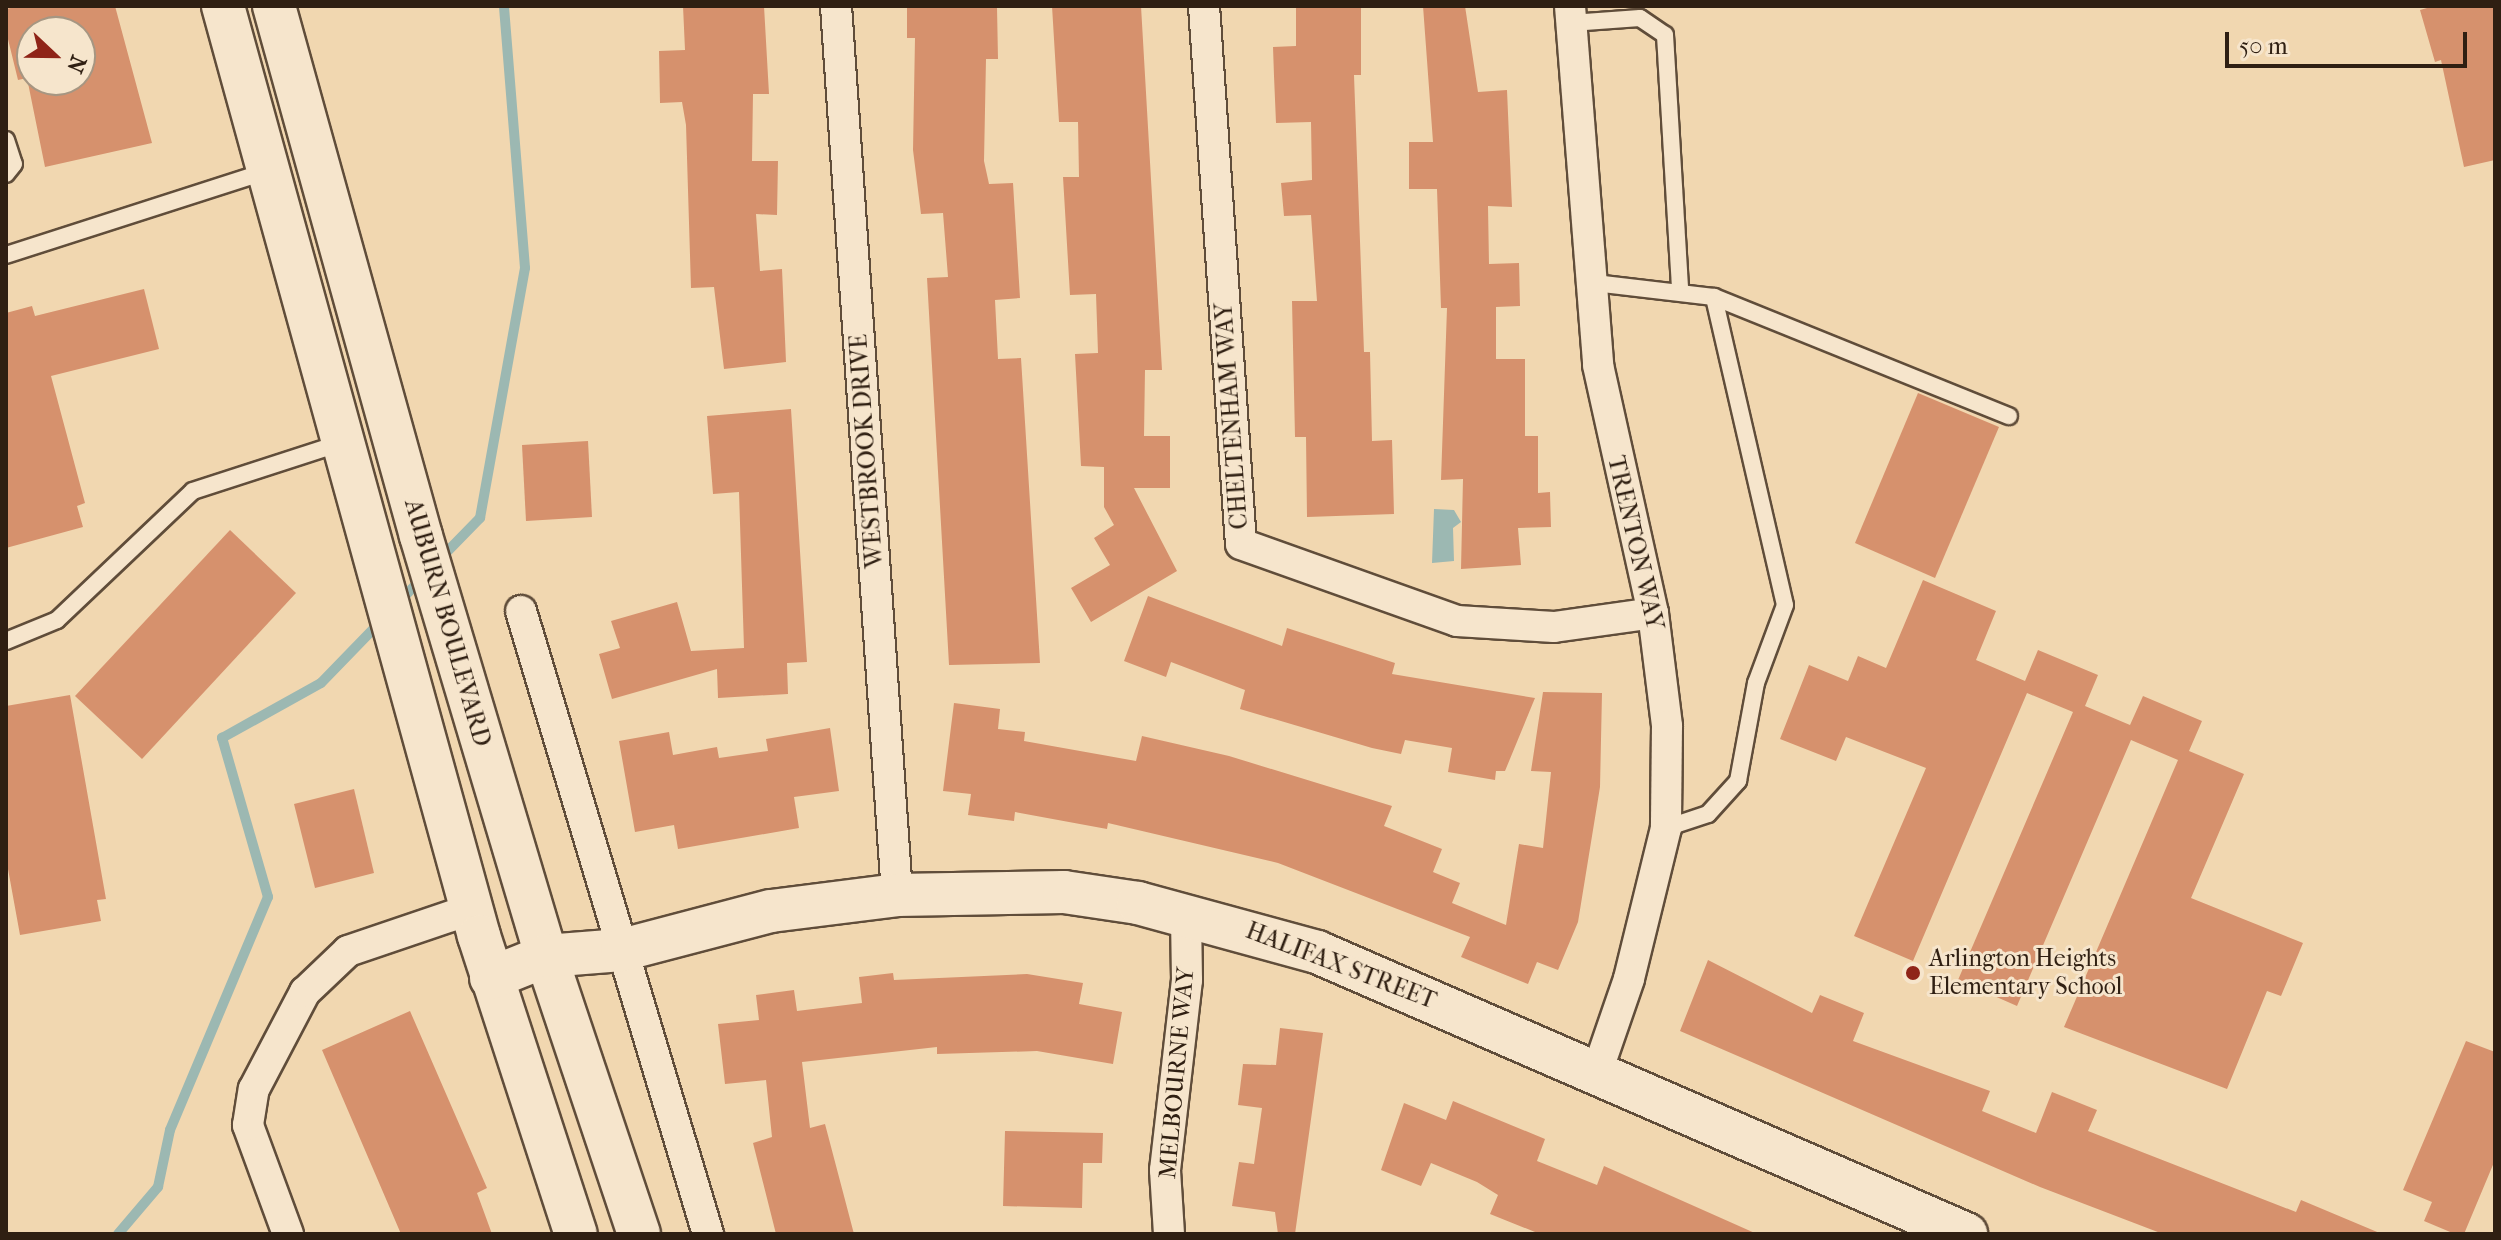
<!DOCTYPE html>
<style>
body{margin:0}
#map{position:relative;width:2501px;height:1240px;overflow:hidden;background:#f1d7b0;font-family:"IM FELL French Canon",serif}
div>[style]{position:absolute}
.water>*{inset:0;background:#9cb8b2}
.stream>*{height:10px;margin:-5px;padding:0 5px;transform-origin:5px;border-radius:5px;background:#9cb8b2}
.building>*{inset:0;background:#d6916d}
.roads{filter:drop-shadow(2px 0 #604d3a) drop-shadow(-2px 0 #604d3a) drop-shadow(0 2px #604d3a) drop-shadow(0 -2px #604d3a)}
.lane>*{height:16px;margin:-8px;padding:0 8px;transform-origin:8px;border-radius:8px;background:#f6e5cc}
.street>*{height:30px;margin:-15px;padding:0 15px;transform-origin:15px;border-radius:15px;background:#f6e5cc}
.secondary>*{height:42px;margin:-21px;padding:0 21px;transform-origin:21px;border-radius:21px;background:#f6e5cc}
.dots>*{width:22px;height:22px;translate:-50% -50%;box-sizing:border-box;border:4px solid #f6e5cc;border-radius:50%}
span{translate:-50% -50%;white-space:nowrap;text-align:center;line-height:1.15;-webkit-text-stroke:6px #f6e5cc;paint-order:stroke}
.street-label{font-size:24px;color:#2f1f12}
.poi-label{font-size:24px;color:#2f1f12}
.left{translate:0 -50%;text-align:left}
.frame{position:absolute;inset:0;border:8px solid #2f1f12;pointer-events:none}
.north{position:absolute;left:16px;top:16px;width:80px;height:80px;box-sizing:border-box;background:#f6e5cc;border:2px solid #a69682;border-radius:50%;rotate:112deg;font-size:22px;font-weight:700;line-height:32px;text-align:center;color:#2f1f12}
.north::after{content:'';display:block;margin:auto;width:28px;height:36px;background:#8f2418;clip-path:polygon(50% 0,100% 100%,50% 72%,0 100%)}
.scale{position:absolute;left:2225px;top:32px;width:242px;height:36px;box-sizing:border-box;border:4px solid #2f1f12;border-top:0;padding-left:10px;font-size:24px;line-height:28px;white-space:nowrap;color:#2f1f12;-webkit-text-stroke:6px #f6e5cc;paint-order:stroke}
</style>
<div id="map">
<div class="water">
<i style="clip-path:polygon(1434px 509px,1454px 510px,1461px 522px,1453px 528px,1454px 561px,1432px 563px)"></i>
</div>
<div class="stream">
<i style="left:439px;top:560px;width:59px;rotate:-45.7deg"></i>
<i style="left:480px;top:518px;width:254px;rotate:-79.8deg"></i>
<i style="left:525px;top:268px;width:263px;rotate:-94.6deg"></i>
<i style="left:398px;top:603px;width:36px;rotate:-46deg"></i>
<i style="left:118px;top:1234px;width:62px;rotate:-49.6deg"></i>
<i style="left:158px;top:1187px;width:58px;rotate:-78.1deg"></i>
<i style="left:170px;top:1130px;width:253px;rotate:-67.2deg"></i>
<i style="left:268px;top:897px;width:166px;rotate:-106.1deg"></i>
<i style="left:222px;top:738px;width:113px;rotate:-29.1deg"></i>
<i style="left:321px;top:683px;width:86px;rotate:-45.9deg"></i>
</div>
<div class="building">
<i style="clip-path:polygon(evenodd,20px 6px,115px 6px,152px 143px,45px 167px,27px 78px,18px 80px,6px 31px,6px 9px,20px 6px,32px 32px,80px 32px,80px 80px,32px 80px,32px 32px)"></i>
<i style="clip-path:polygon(683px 6px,764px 6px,769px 94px,753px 94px,752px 161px,778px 161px,777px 215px,756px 214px,760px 271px,782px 269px,786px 362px,724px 369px,714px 287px,691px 288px,686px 125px,682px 102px,660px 103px,659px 51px,685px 50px)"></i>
<i style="clip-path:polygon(907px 6px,997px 7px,998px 59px,986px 59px,984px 161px,989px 184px,1013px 183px,1020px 298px,995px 300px,998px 359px,1021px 358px,1040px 663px,949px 665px,927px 278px,948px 277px,943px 213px,921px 214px,913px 150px,915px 38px,907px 38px)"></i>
<i style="clip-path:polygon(1052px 6px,1141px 6px,1162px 370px,1145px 370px,1144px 436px,1170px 436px,1170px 488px,1134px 488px,1177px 571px,1091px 622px,1071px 588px,1110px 565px,1094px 538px,1114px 525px,1104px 507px,1104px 467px,1081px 466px,1075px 354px,1098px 353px,1096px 294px,1070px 295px,1063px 177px,1079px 177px,1078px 122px,1059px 122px)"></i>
<i style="clip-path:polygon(1296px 6px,1361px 6px,1361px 75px,1354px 75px,1364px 352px,1370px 352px,1372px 441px,1392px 440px,1394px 514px,1307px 517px,1306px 437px,1295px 437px,1292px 301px,1317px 301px,1311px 215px,1284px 216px,1281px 183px,1312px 180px,1311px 122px,1276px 123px,1274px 76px,1273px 47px,1296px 46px)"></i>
<i style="clip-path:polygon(1423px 6px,1465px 6px,1478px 92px,1507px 90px,1512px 207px,1488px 206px,1489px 264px,1519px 263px,1520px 306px,1496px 307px,1496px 359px,1525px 359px,1525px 436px,1538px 436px,1538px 493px,1550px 492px,1551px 527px,1518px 528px,1521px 565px,1461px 569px,1463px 479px,1441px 480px,1447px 308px,1441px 308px,1437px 189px,1409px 189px,1409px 142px,1433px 142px)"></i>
<i style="clip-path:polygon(2434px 6px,2495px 6px,2495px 160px,2464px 167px,2441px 60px,2435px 62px,2420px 10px)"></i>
<i style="clip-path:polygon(144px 289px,159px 349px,51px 376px,85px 503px,77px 506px,83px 527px,6px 548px,6px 313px,32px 306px,35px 316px)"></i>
<i style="clip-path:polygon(1918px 393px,1999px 427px,1935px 578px,1855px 543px)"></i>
<i style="clip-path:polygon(791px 409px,807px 662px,787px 663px,788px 694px,718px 698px,717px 669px,612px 699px,599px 654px,620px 648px,611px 621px,677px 602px,691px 651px,744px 648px,739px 492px,713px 494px,707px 416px)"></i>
<i style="clip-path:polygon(588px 441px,592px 517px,526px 521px,522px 445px)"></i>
<i style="clip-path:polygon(230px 530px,296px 593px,142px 759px,75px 696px)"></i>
<i style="clip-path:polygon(1923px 580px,1996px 611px,1976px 660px,2025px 681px,2038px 650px,2098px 675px,2085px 706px,2130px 725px,2143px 696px,2202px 721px,2189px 751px,2244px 774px,2191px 898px,2303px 943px,2281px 996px,2267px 991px,2227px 1089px,2064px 1027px,2178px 760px,2131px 740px,2017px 1006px,1958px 980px,2073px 712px,2027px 693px,1913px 961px,1854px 936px,1926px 768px,1846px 737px,1836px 761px,1780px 739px,1809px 665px,1848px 681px,1858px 656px,1886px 668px)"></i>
<i style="clip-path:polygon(1148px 596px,1282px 646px,1287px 628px,1395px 663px,1392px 674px,1535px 698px,1505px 771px,1496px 771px,1495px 780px,1448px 772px,1452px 748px,1405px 740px,1401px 754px,1372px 748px,1240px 709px,1245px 690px,1171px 662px,1166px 677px,1124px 661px)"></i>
<i style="clip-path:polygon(1543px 692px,1602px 693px,1600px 787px,1578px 922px,1558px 970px,1537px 962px,1528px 984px,1461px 957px,1470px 937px,1278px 863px,1108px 823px,1107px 829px,1015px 812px,1014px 821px,968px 815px,971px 794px,943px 791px,954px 703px,1000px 709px,998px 729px,1025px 732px,1024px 741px,1136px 761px,1142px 736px,1229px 756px,1392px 806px,1384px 826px,1442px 849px,1433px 872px,1460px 883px,1452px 903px,1506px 925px,1519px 844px,1543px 848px,1551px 772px,1531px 771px)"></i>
<i style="clip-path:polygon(70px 695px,106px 899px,97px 900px,101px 921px,20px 935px,6px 858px,6px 706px)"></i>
<i style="clip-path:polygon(830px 728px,839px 791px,794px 797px,799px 828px,678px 849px,674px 825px,635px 832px,619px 741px,669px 732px,673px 755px,717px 747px,719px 758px,768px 751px,766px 739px)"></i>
<i style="clip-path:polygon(354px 789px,374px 873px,315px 888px,294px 804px)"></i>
<i style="clip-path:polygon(1708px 960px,1812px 1013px,1820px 995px,1864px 1013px,1853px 1041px,1990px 1091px,1982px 1111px,2036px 1133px,2052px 1092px,2097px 1110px,2088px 1131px,2296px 1212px,2301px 1200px,2382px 1234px,2163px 1234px,2040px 1187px,1680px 1031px)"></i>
<i style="clip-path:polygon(893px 973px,894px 980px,1027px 974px,1083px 983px,1079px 1004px,1122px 1012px,1113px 1064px,1037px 1051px,937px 1054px,937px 1047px,802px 1062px,810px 1128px,825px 1124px,854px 1234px,776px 1234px,753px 1143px,772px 1137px,766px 1080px,725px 1084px,718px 1024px,759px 1020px,756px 995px,794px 990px,797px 1011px,862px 1003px,859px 977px)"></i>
<i style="clip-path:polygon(410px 1011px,487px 1188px,477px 1193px,492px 1234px,401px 1234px,322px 1050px)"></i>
<i style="clip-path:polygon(1280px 1028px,1323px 1033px,1295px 1234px,1278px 1234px,1275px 1212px,1232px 1206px,1239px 1162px,1254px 1164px,1262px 1108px,1238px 1105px,1243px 1064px,1276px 1065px)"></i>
<i style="clip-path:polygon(2466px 1041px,2495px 1052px,2495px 1160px,2464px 1234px,2455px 1234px,2424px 1221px,2432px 1202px,2403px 1190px)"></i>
<i style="clip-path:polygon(1453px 1101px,1545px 1139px,1537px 1161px,1597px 1185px,1604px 1166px,1757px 1234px,1540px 1234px,1490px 1214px,1498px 1195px,1477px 1182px,1431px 1163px,1421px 1186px,1381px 1170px,1404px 1103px,1446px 1120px)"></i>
<i style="clip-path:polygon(1005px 1131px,1103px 1133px,1102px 1163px,1083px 1163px,1082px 1208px,1003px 1206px)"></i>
</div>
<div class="roads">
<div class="lane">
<i style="left:1571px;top:23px;width:69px;rotate:-4.1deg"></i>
<i style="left:1640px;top:18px;width:30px;rotate:34deg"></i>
<i style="left:1665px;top:35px;width:254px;rotate:86.6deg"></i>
<i style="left:6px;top:140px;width:25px;rotate:72deg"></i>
<i style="left:14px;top:164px;width:13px;rotate:129deg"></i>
<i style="left:6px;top:255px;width:274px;rotate:-17.8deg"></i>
<i style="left:1594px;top:283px;width:121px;rotate:6.7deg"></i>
<i style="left:1714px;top:297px;width:318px;rotate:22deg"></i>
<i style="left:6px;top:641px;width:55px;rotate:-22.4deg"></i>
<i style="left:57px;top:620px;width:187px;rotate:-43.5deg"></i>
<i style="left:193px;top:491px;width:156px;rotate:-18deg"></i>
<i style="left:1666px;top:828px;width:44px;rotate:-18.4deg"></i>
<i style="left:1708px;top:814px;width:45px;rotate:-47.7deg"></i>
<i style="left:1738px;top:781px;width:100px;rotate:-79.6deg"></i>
<i style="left:1756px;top:683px;width:83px;rotate:-69.6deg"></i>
<i style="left:1785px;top:605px;width:316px;rotate:-103deg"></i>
</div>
<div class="street">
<i style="left:836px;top:6px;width:891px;rotate:86.07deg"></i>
<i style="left:1204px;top:6px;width:539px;rotate:86.07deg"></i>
<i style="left:1241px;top:544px;width:229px;rotate:19.6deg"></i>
<i style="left:1457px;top:621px;width:97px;rotate:3.5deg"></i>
<i style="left:1554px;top:627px;width:100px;rotate:-8deg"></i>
<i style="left:1570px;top:6px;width:360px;rotate:85.5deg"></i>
<i style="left:1598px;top:365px;width:254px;rotate:77.5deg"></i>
<i style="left:1653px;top:613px;width:114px;rotate:82.9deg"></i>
<i style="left:1667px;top:726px;width:102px;rotate:90.6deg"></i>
<i style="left:1666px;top:828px;width:155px;rotate:103.8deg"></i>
<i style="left:1629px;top:979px;width:98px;rotate:109deg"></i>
<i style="left:521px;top:611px;width:650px;rotate:73.29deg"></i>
<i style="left:288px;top:1234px;width:116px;rotate:-110.2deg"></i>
<i style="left:248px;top:1125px;width:36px;rotate:-81deg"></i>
<i style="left:254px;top:1089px;width:110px;rotate:-62.3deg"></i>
<i style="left:305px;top:992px;width:59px;rotate:-43.6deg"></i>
<i style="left:348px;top:951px;width:131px;rotate:-18.7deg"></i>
<i style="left:1169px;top:1234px;width:64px;rotate:-93.6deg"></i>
<i style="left:1165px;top:1170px;width:191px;rotate:-83.4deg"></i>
<i style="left:1187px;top:980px;width:67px;rotate:-90.9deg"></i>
</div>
<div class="secondary">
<i style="left:223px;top:6px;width:965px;rotate:74.61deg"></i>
<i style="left:479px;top:936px;width:313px;rotate:72deg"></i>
<i style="left:274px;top:6px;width:550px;rotate:74.5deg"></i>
<i style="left:421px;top:536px;width:438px;rotate:73.4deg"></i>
<i style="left:546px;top:956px;width:293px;rotate:71.5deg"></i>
<i style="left:491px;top:978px;width:59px;rotate:-21.8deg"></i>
<i style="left:546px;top:956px;width:76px;rotate:-4.5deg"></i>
<i style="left:622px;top:950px;width:154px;rotate:-14.7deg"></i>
<i style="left:771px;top:911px;width:127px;rotate:-7.2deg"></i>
<i style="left:897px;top:895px;width:167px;rotate:-1deg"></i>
<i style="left:1064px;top:892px;width:75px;rotate:8.5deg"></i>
<i style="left:1138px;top:903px;width:186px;rotate:15.3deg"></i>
<i style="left:1317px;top:952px;width:708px;rotate:23.49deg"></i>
</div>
</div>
<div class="dots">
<i style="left:1913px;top:973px;background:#8f2418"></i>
</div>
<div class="street-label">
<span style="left:1232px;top:416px;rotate:-94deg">CHELTENHAM WAY</span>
<span style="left:867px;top:451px;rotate:-94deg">WESTBROOK DRIVE</span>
<span style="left:1635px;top:543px;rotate:77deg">TRENTON WAY</span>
<span style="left:447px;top:623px;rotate:74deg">AUBURN BOULEVARD</span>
<span style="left:1341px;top:966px;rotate:21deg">HALIFAX STREET</span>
<span style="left:1177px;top:1073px;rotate:-85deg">MELBOURNE WAY</span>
</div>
<div class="poi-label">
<span class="left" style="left:1929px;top:973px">Arlington Heights<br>Elementary School</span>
</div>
<div class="frame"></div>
<div class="north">N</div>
<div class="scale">50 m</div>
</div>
